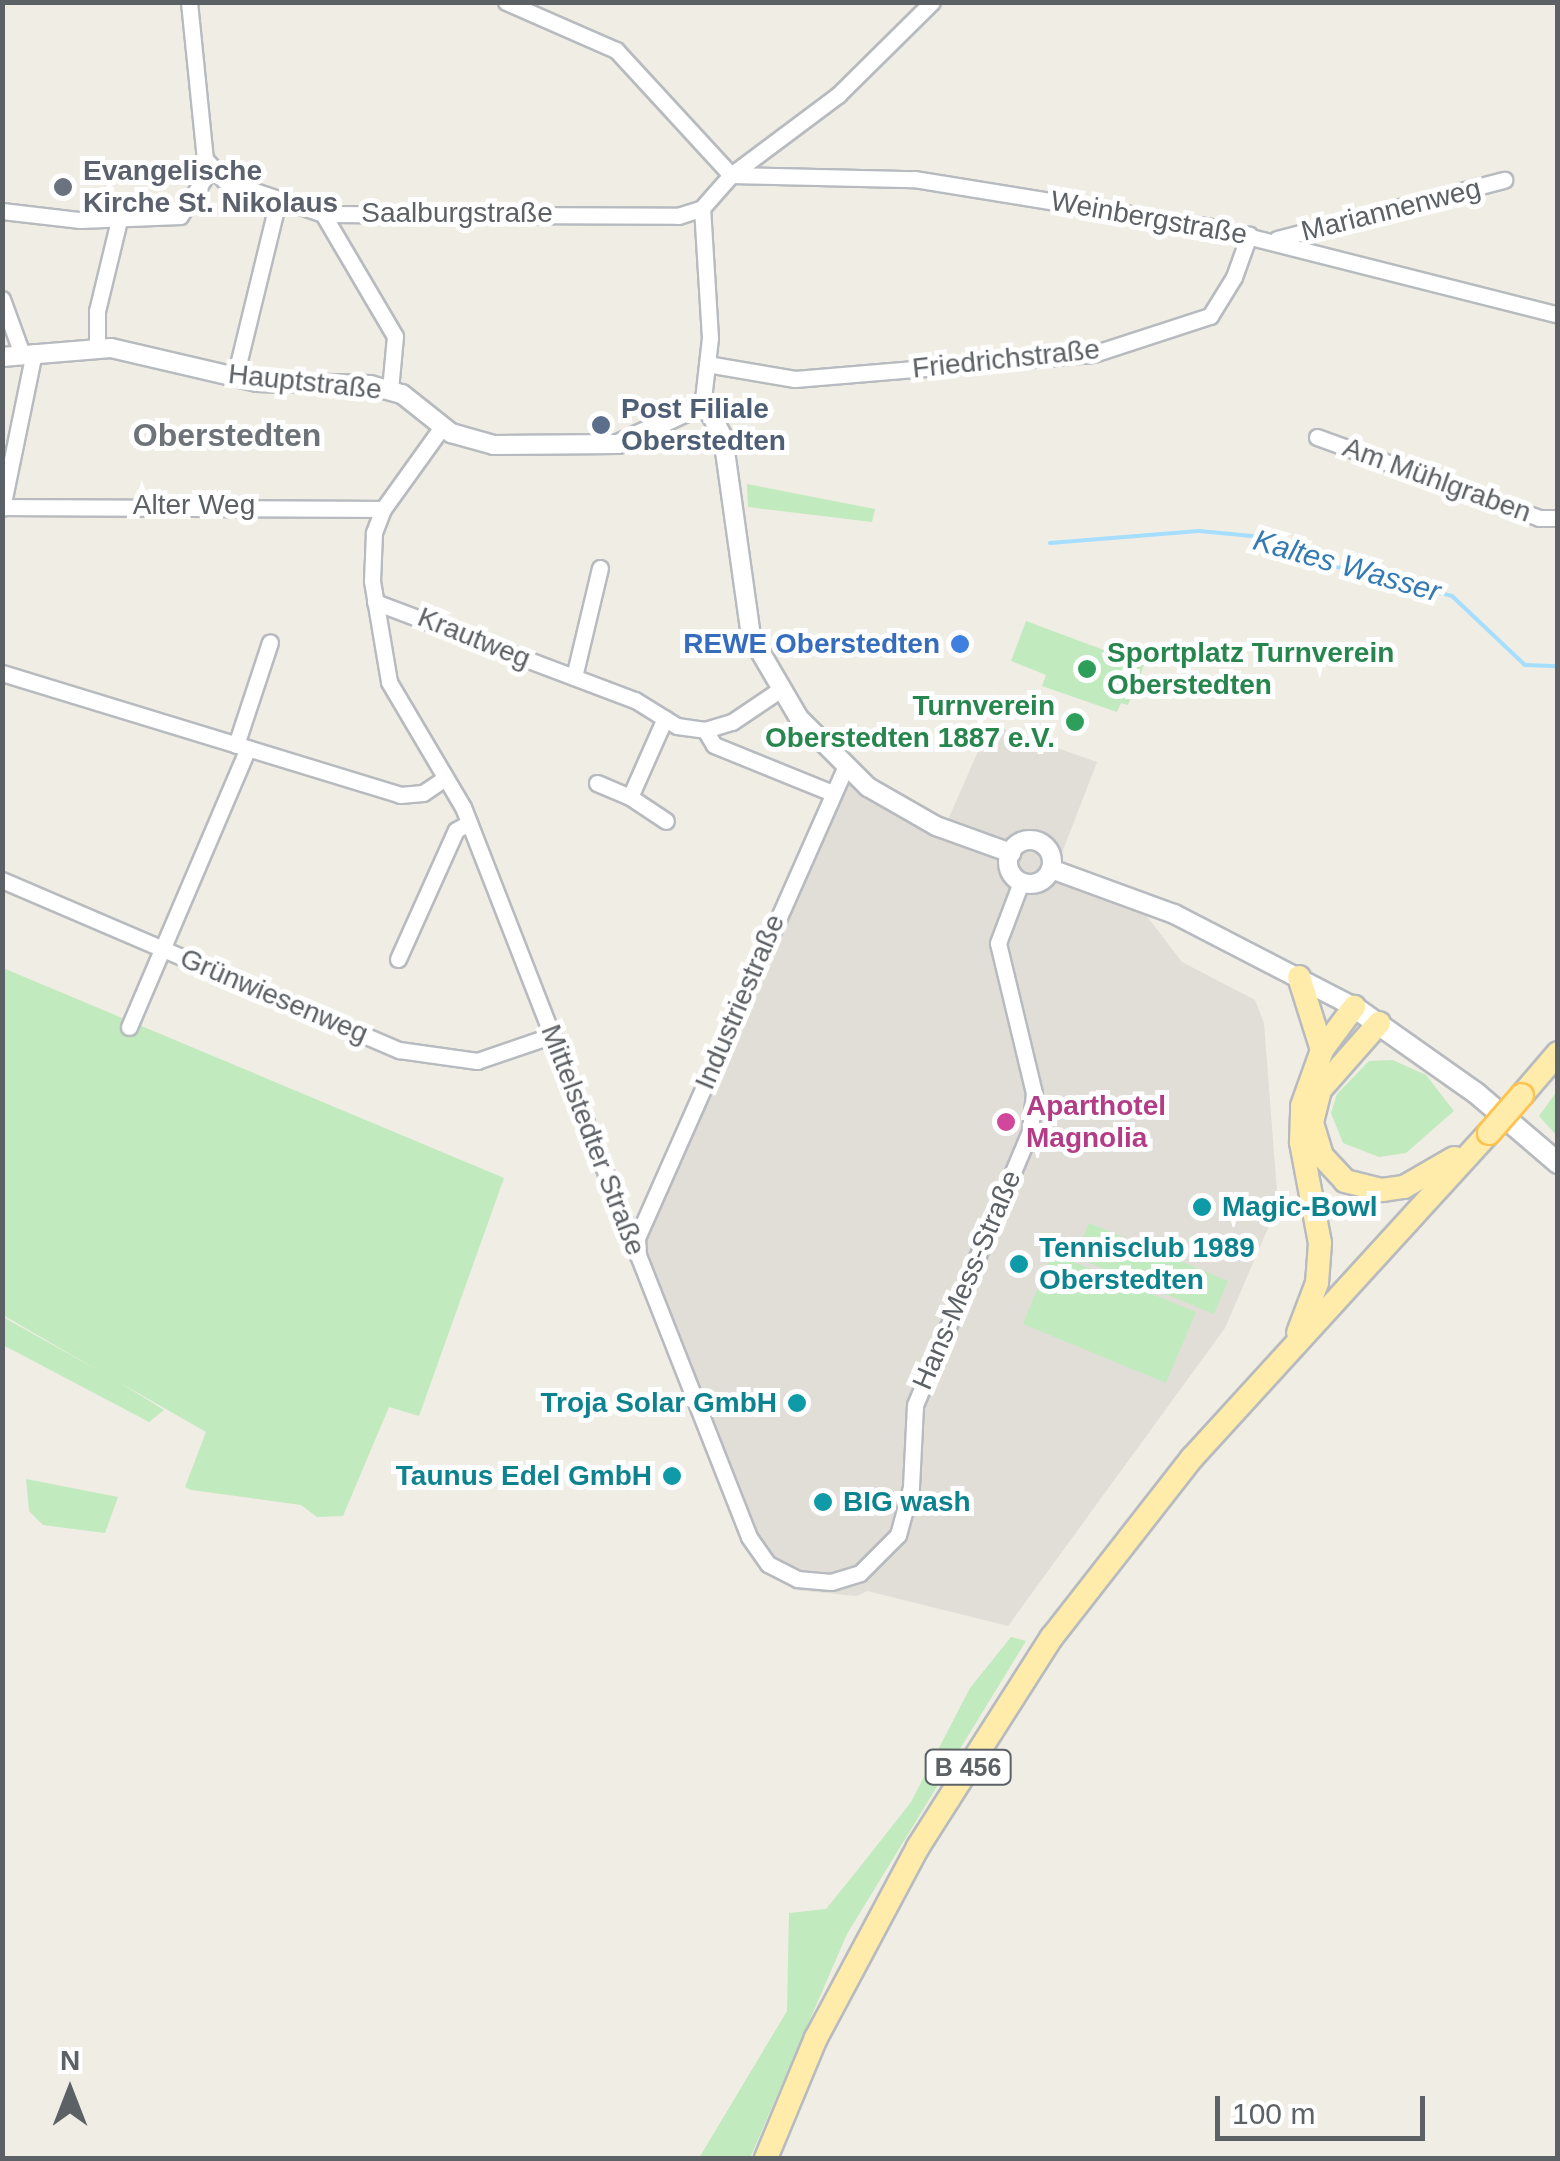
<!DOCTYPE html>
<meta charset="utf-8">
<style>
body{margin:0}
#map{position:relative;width:1560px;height:2161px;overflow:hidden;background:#f0ede4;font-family:Helvetica,sans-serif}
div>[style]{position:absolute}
.industrial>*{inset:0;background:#e1ded8}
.green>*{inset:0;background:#c1eabe}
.stream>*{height:4px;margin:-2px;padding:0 2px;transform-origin:2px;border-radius:2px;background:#a5deff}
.roads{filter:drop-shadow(2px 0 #b7bbbf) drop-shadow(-2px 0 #b7bbbf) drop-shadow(0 2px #b7bbbf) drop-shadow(0 -2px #b7bbbf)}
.minor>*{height:15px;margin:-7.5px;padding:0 7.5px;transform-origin:7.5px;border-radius:7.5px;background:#fff}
.tertiary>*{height:18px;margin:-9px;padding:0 9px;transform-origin:9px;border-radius:9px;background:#fff}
.tertiary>.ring{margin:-9px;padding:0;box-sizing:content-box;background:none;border:18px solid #fff;border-radius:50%}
.secondary>*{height:20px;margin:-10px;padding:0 10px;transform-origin:10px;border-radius:10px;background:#fff}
.primary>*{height:22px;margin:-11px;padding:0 11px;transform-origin:11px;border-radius:11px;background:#ffecaa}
.bridges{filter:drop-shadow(2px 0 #ffc24e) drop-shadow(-2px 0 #ffc24e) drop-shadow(0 2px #ffc24e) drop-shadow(0 -2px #ffc24e)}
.primary-bridge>*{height:22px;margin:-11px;padding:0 11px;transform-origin:11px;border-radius:11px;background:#ffecaa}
.dots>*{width:28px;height:28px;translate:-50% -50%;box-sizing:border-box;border:5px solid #fff;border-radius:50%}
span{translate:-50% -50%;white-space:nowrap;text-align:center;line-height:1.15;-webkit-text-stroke:10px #fff;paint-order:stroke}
.shield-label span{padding:2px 8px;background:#fff;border:2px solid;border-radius:8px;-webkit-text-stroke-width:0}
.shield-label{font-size:25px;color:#5c6166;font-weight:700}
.worship-label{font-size:28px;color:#5b616d;font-weight:700}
.left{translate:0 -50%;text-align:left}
.street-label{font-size:28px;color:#5c6166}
.service-label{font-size:28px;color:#4e5e75;font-weight:700}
.shop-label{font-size:28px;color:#366cbe;font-weight:700}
.right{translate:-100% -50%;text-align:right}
.leisure-label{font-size:28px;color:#27864d;font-weight:700}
.hotel-label{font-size:28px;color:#b23c85;font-weight:700}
.culture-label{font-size:28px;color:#0d838f;font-weight:700}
.water-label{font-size:30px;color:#347ab3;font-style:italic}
.quarter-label{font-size:32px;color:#6d7378;font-weight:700}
.frame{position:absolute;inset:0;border:5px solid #5c6166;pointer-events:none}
.north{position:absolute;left:20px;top:2041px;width:100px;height:100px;-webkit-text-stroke:8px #fff;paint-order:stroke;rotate:0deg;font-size:28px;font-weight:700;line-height:40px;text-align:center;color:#5c6166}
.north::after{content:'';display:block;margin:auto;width:35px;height:45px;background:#5c6166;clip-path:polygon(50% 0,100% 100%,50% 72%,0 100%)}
.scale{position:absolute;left:1215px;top:2096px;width:210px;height:45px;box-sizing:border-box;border:5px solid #5c6166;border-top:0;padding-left:12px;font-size:30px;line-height:35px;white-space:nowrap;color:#5c6166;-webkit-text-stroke:8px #fff;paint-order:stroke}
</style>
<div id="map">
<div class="industrial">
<i style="clip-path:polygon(990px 724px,1097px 762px,1052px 879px,1146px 915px,1182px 962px,1255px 1000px,1264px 1023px,1278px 1205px,1225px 1328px,1008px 1626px,867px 1591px,857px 1596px,794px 1590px,768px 1564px,638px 1255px,845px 768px,944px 829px)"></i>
</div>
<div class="green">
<i style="clip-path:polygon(747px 484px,875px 509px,872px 522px,748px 507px)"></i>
<i style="clip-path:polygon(1026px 621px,1144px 665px,1128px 705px,1121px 703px,1117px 712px,1042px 686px,1046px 675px,1011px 661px)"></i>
<i style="clip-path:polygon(3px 968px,504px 1178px,419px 1416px,389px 1407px,343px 1516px,317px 1517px,301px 1505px,191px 1490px,185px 1487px,206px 1432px,117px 1381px,164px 1410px,149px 1422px,3px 1345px,3px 1317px,101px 1372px,3px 1315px)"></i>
<i style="clip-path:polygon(1393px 1060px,1426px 1075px,1454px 1111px,1406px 1153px,1379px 1157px,1343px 1143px,1331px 1113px,1337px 1094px,1369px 1061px)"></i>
<i style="clip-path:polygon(1557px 1091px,1557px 1136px,1539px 1116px)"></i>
<i style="clip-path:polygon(1089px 1223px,1228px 1281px,1214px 1314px,1075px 1257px)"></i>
<i style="clip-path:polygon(1052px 1253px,1196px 1312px,1166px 1383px,1023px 1324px)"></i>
<i style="clip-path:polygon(26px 1479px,118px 1497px,105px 1533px,43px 1525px,29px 1511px)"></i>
<i style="clip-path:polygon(1011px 1637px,1026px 1641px,847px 1934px,750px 2158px,699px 2158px,787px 2011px,789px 1913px,826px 1909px,860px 1867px,911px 1802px,970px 1688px)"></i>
</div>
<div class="stream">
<i style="left:1050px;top:543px;width:149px;rotate:-4.6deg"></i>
<i style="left:1199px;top:531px;width:64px;rotate:5.4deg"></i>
<i style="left:1263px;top:537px;width:60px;rotate:24.4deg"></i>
<i style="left:1318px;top:562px;width:138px;rotate:14.2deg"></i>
<i style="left:1452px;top:596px;width:100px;rotate:43.4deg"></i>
<i style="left:1525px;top:665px;width:33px;rotate:2deg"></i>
</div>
<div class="roads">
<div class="minor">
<i style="left:189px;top:2px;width:158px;rotate:84.2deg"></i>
<i style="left:205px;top:159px;width:30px;rotate:48deg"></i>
<i style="left:225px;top:181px;width:103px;rotate:18.6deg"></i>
<i style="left:323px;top:214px;width:355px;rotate:0.3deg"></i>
<i style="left:678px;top:216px;width:25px;rotate:-18deg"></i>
<i style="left:506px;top:2px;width:120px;rotate:23.6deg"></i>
<i style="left:616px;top:50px;width:170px;rotate:47.4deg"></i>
<i style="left:731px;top:175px;width:183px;rotate:1.3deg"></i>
<i style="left:914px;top:179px;width:305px;rotate:9.2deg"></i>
<i style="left:1215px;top:228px;width:354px;rotate:14.2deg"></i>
<i style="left:2px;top:211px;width:79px;rotate:6.6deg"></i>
<i style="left:80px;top:220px;width:100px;rotate:-2.3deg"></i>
<i style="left:180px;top:216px;width:54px;rotate:-57.2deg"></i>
<i style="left:323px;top:214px;width:142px;rotate:59.5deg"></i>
<i style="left:395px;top:336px;width:54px;rotate:95.3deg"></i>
<i style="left:1277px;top:239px;width:235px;rotate:-14.6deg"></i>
<i style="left:2px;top:299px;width:59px;rotate:70deg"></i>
<i style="left:97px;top:348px;width:37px;rotate:-90deg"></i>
<i style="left:97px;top:311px;width:94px;rotate:-76.4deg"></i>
<i style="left:707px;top:364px;width:89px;rotate:9.7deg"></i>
<i style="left:795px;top:379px;width:299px;rotate:-4.8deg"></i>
<i style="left:1093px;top:354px;width:123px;rotate:-18deg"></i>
<i style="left:1210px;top:316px;width:46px;rotate:-58.4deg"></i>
<i style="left:1234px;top:277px;width:45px;rotate:-70.3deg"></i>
<i style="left:235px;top:377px;width:182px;rotate:-76.3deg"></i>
<i style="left:702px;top:408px;width:70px;rotate:-83.5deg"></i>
<i style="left:710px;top:338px;width:130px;rotate:-93.5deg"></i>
<i style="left:702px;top:208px;width:44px;rotate:-48.7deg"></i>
<i style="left:731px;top:175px;width:134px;rotate:-36.8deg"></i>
<i style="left:838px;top:95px;width:132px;rotate:-44.7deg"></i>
<i style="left:442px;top:427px;width:101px;rotate:125.7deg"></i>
<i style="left:383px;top:509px;width:26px;rotate:111deg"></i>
<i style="left:374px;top:533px;width:48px;rotate:92.4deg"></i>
<i style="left:372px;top:581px;width:102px;rotate:80.4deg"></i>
<i style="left:389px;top:682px;width:145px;rotate:59.4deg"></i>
<i style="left:463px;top:807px;width:448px;rotate:68.7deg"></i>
<i style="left:626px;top:1224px;width:18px;rotate:52deg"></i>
<i style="left:637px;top:1238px;width:17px;rotate:87deg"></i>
<i style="left:638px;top:1255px;width:303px;rotate:68.5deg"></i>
<i style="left:749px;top:1537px;width:33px;rotate:55deg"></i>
<i style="left:768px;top:1564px;width:33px;rotate:27deg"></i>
<i style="left:797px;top:1579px;width:34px;rotate:5deg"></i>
<i style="left:831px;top:1582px;width:30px;rotate:-17deg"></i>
<i style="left:860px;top:1573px;width:54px;rotate:-45deg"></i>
<i style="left:898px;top:1535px;width:50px;rotate:-74.8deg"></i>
<i style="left:911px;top:1487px;width:82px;rotate:-87.2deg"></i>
<i style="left:915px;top:1405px;width:297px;rotate:-67.2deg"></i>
<i style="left:1030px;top:1131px;width:38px;rotate:-84deg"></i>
<i style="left:1034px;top:1093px;width:154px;rotate:-103.5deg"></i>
<i style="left:998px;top:943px;width:65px;rotate:-69.3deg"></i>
<i style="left:1317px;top:437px;width:236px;rotate:20deg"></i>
<i style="left:1539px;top:518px;width:19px"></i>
<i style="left:4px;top:507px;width:379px;rotate:0.3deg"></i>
<i style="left:2px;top:508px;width:159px;rotate:-78.4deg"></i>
<i style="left:375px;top:602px;width:278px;rotate:20.7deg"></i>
<i style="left:635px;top:700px;width:49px;rotate:31.8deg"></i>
<i style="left:677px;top:726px;width:28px;rotate:8deg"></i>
<i style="left:705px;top:730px;width:17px;rotate:59deg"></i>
<i style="left:714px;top:745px;width:127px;rotate:22.1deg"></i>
<i style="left:2px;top:673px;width:416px;rotate:17deg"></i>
<i style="left:400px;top:795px;width:23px;rotate:-5deg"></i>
<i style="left:423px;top:793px;width:27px;rotate:-34deg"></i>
<i style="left:574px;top:677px;width:112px;rotate:-76.6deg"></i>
<i style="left:705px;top:730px;width:28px;rotate:-17deg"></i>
<i style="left:732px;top:722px;width:59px;rotate:-34deg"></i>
<i style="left:236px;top:745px;width:108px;rotate:-71.7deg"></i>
<i style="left:597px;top:783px;width:36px;rotate:23deg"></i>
<i style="left:630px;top:797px;width:86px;rotate:-66.1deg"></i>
<i style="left:630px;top:797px;width:43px;rotate:33.7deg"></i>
<i style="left:2px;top:880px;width:432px;rotate:23.2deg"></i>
<i style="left:399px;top:1050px;width:79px;rotate:8deg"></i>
<i style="left:477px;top:1061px;width:80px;rotate:-18.9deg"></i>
<i style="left:398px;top:959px;width:141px;rotate:-65.8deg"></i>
<i style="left:456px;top:830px;width:15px;rotate:-28deg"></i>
<i style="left:129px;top:1027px;width:303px;rotate:-66.9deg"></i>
<i style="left:637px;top:1238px;width:514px;rotate:-66.13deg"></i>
</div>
<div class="tertiary">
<i style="left:2px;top:357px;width:109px;rotate:-4.7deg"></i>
<i style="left:111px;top:348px;width:150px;rotate:13.1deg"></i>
<i style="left:257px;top:382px;width:113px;rotate:1.5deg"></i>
<i style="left:370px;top:385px;width:33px;rotate:16deg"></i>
<i style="left:402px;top:394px;width:63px;rotate:38.5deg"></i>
<i style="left:451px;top:433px;width:45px;rotate:15.6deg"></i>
<i style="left:494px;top:445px;width:124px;rotate:-0.5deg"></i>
<i style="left:618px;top:444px;width:83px;rotate:-25deg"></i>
<i style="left:693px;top:409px;width:16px;rotate:7deg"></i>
<i style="left:709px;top:411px;width:30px;rotate:62deg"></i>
<i style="left:723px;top:437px;width:201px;rotate:82deg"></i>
<i style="left:751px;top:636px;width:95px;rotate:59.7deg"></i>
<i style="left:799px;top:718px;width:98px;rotate:45deg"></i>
<i style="left:868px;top:787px;width:78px;rotate:29.8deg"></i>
<i style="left:936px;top:826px;width:80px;rotate:19.8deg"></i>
<i class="ring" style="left:1008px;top:840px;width:26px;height:26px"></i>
<i style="left:1051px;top:869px;width:131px;rotate:20.1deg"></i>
<i style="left:1174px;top:914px;width:203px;rotate:27.3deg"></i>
</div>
<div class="secondary">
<i style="left:1354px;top:1007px;width:149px;rotate:35.2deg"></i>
<i style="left:1476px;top:1093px;width:108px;rotate:40.5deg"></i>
</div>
<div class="primary">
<i style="left:1299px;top:977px;width:77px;rotate:72.5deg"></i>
<i style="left:1379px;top:1023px;width:89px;rotate:131.4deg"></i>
<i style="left:1320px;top:1090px;width:34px;rotate:104deg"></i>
<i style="left:1312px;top:1123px;width:34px;rotate:73deg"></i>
<i style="left:1322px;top:1156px;width:34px;rotate:47deg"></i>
<i style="left:1345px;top:1181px;width:38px;rotate:14deg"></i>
<i style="left:1382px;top:1190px;width:22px;rotate:-8deg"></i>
<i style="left:1404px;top:1187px;width:58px;rotate:-30.1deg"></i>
<i style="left:1522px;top:1095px;width:55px;rotate:-49.4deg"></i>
<i style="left:1298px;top:1333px;width:53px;rotate:-69.2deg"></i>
<i style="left:1317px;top:1283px;width:40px;rotate:-85.7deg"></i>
<i style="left:1320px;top:1243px;width:103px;rotate:-100.7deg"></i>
<i style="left:1301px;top:1142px;width:36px;rotate:-88deg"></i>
<i style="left:1302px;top:1106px;width:59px;rotate:-70.3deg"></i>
<i style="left:1322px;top:1050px;width:54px;rotate:-53.3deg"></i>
<i style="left:766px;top:2158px;width:130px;rotate:-67.4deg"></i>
<i style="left:816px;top:2038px;width:217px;rotate:-61.9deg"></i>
<i style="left:918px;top:1847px;width:249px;rotate:-57.5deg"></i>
<i style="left:1052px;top:1637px;width:227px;rotate:-52deg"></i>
<i style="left:1192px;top:1458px;width:440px;rotate:-47.6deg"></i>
</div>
</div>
<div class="bridges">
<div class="primary-bridge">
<i style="left:1489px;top:1133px;width:50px;rotate:-49deg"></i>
</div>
</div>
<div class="dots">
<i style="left:63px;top:187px;background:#6b7280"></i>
<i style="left:601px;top:425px;background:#5c6f8a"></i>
<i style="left:960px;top:644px;background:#3f7fe0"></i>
<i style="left:1087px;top:669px;background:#2e9e5b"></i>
<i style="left:1075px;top:722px;background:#2e9e5b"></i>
<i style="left:1006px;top:1122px;background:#d1479c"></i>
<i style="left:1202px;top:1207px;background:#0f9aa8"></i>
<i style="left:1019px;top:1264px;background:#0f9aa8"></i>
<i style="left:797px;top:1403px;background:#0f9aa8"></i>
<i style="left:672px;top:1476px;background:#0f9aa8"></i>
<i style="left:823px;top:1502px;background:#0f9aa8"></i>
</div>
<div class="shield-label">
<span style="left:968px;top:1767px">B 456</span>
</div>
<div class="worship-label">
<span class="left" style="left:83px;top:187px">Evangelische<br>Kirche St. Nikolaus</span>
</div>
<div class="street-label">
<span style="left:1391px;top:210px;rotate:-14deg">Mariannenweg</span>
<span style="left:457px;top:213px">Saalburgstraße</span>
<span style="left:1149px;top:218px;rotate:10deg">Weinbergstraße</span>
<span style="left:1006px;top:359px;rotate:-6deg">Friedrichstraße</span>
<span style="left:305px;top:382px;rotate:6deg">Hauptstraße</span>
<span style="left:1437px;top:480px;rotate:20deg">Am Mühlgraben</span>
<span style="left:194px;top:505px">Alter Weg</span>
<span style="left:474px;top:638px;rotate:22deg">Krautweg</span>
<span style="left:274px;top:996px;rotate:23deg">Grünwiesenweg</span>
<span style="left:740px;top:1002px;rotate:-67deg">Industriestraße</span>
<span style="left:593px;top:1140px;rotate:69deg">Mittelstedter Straße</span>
<span style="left:967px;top:1280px;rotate:-67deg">Hans-Mess-Straße</span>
</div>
<div class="service-label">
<span class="left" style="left:621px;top:425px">Post Filiale<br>Oberstedten</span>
</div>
<div class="shop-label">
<span class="right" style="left:940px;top:644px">REWE Oberstedten</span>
</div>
<div class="leisure-label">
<span class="left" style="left:1107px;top:669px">Sportplatz Turnverein<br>Oberstedten</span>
<span class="right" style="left:1055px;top:722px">Turnverein<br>Oberstedten 1887 e.V.</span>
</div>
<div class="hotel-label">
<span class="left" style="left:1026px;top:1122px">Aparthotel<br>Magnolia</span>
</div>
<div class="culture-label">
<span class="left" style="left:1222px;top:1207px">Magic-Bowl</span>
<span class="left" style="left:1039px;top:1264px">Tennisclub 1989<br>Oberstedten</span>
<span class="right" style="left:777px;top:1403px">Troja Solar GmbH</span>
<span class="right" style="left:652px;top:1476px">Taunus Edel GmbH</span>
<span class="left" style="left:843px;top:1502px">BIG wash</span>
</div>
<div class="water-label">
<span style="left:1347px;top:566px;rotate:16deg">Kaltes Wasser</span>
</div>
<div class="quarter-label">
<span style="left:227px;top:435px">Oberstedten</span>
</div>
<div class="frame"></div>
<div class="north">N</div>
<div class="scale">100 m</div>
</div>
